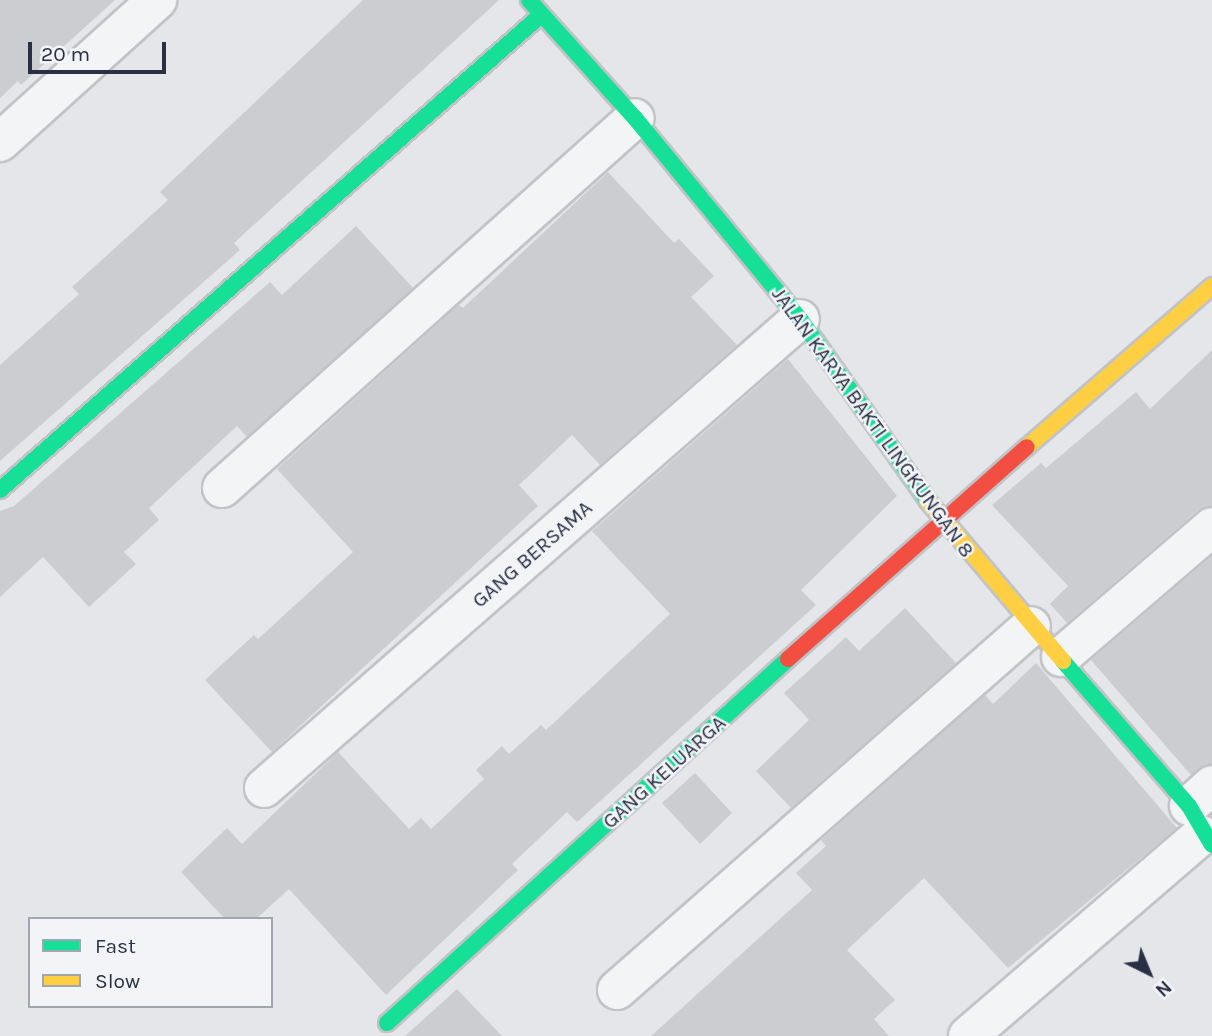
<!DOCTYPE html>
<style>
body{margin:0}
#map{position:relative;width:1212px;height:1036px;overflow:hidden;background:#e4e6e9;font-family:Karla,sans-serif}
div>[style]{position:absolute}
.building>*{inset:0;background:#cbcdd1}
.roads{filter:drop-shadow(2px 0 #c1c3c7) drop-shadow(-2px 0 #c1c3c7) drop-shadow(0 2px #c1c3c7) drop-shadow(0 -2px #c1c3c7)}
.street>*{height:38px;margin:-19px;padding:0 19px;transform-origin:19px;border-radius:19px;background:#f3f4f6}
.fast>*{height:16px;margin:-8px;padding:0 8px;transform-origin:8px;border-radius:8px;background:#16e098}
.slow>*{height:16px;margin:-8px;padding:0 8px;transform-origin:8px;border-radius:8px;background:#ffcf43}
.jam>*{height:16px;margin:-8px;padding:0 8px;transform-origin:8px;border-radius:8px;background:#f24e42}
span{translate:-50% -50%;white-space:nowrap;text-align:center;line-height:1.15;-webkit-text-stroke:5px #f2f4f8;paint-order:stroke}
.street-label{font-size:21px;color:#293044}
.legend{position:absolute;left:28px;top:917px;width:245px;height:91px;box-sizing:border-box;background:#f2f4f8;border:2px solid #a2a6b0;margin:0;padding:9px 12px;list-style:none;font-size:21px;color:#293044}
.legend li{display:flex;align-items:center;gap:14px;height:35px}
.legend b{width:35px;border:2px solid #a2a6b0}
.north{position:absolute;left:1114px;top:938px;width:70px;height:70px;-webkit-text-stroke:5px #f2f4f8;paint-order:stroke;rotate:137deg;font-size:19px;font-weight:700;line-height:28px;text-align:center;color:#293044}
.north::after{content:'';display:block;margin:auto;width:24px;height:32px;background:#293044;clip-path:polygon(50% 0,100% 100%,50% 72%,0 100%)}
.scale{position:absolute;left:28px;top:42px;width:138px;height:32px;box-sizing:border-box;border:4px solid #293044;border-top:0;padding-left:9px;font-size:21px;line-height:24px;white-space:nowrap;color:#293044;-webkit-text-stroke:5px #f2f4f8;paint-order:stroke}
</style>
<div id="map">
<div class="building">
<i style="clip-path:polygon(0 0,115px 0,21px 85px,18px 81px,0 98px)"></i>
<i style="clip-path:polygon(363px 0,499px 0,234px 243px,240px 250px,0 461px,0 365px,79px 294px,72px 287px,168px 200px,160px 192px)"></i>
<i style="clip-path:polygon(608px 172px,674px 243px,679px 239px,714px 276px,691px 297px,737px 345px,600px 465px,572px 435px,519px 485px,538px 506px,272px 752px,205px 680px,254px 635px,258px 639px,353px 552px,277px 469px,459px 305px,463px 308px)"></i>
<i style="clip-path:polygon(356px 226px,413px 288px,247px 437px,237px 426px,149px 508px,159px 520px,124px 552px,136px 564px,89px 607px,43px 557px,0 597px,0 511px,14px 506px,270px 282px,282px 295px)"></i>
<i style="clip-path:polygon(1212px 350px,1212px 506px,1198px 510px,1067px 623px,1050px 604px,1068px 586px,992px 505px,1041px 463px,1046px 468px,1136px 392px,1150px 409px)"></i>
<i style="clip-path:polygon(788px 359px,897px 496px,801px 590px,816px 605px,577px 822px,567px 812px,512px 864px,518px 870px,386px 995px,289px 889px,256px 919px,225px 919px,181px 872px,227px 828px,242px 844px,338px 752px,409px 829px,421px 818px,431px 829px,484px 779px,476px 770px,502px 746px,509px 754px,541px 725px,546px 730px,670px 614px,592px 531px)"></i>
<i style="clip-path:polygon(1212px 556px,1212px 764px,1191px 775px,1091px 660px)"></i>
<i style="clip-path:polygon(905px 608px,956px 663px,791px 808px,756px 771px,809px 720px,784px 693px,846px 637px,859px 651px)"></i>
<i style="clip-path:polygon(1036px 663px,1177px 828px,1008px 968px,924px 878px,847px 950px,895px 1000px,874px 1019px,889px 1036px,651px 1036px,812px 890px,796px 873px,826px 846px,821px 840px,985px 695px,993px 704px)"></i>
<i style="clip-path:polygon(695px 773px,732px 813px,700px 844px,662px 803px)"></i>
<i style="clip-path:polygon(457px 989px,502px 1036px,405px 1036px)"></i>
</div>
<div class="roads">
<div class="street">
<i style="left:0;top:142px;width:212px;rotate:-42.1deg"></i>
<i style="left:222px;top:488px;width:554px;rotate:-41.86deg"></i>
<i style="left:1061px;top:657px;width:199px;rotate:-40.7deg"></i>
<i style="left:264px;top:788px;width:712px;rotate:-41.19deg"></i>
<i style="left:1189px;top:806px;width:31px;rotate:-42deg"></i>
<i style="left:617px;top:990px;width:551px;rotate:-41.32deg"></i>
<i style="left:968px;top:1036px;width:308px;rotate:-40.7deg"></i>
</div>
<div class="fast">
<i style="left:529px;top:0;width:159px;rotate:48.1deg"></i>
<i style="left:635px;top:118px;width:260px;rotate:50.6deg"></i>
<i style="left:800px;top:319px;width:221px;rotate:54.9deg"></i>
<i style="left:0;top:490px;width:720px;rotate:-41.28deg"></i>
<i style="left:1063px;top:661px;width:192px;rotate:49deg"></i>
<i style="left:1189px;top:806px;width:45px;rotate:59.5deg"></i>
<i style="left:387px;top:1023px;width:542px;rotate:-42.23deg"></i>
</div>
<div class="slow">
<i style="left:1027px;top:447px;width:245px;rotate:-41deg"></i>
<i style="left:927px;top:500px;width:211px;rotate:49.8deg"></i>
</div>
<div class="jam">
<i style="left:788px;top:659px;width:319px;rotate:-41.6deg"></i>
</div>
</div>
<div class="street-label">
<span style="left:873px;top:422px;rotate:54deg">JALAN KARYA BAKTI LINGKUNGAN 8</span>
<span style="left:532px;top:554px;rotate:-41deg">GANG BERSAMA</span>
<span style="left:664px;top:772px;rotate:-42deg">GANG KELUARGA</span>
</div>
<ul class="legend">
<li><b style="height:9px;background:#16e098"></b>Fast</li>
<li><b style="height:9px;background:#ffcf43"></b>Slow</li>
</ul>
<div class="north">N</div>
<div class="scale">20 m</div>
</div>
